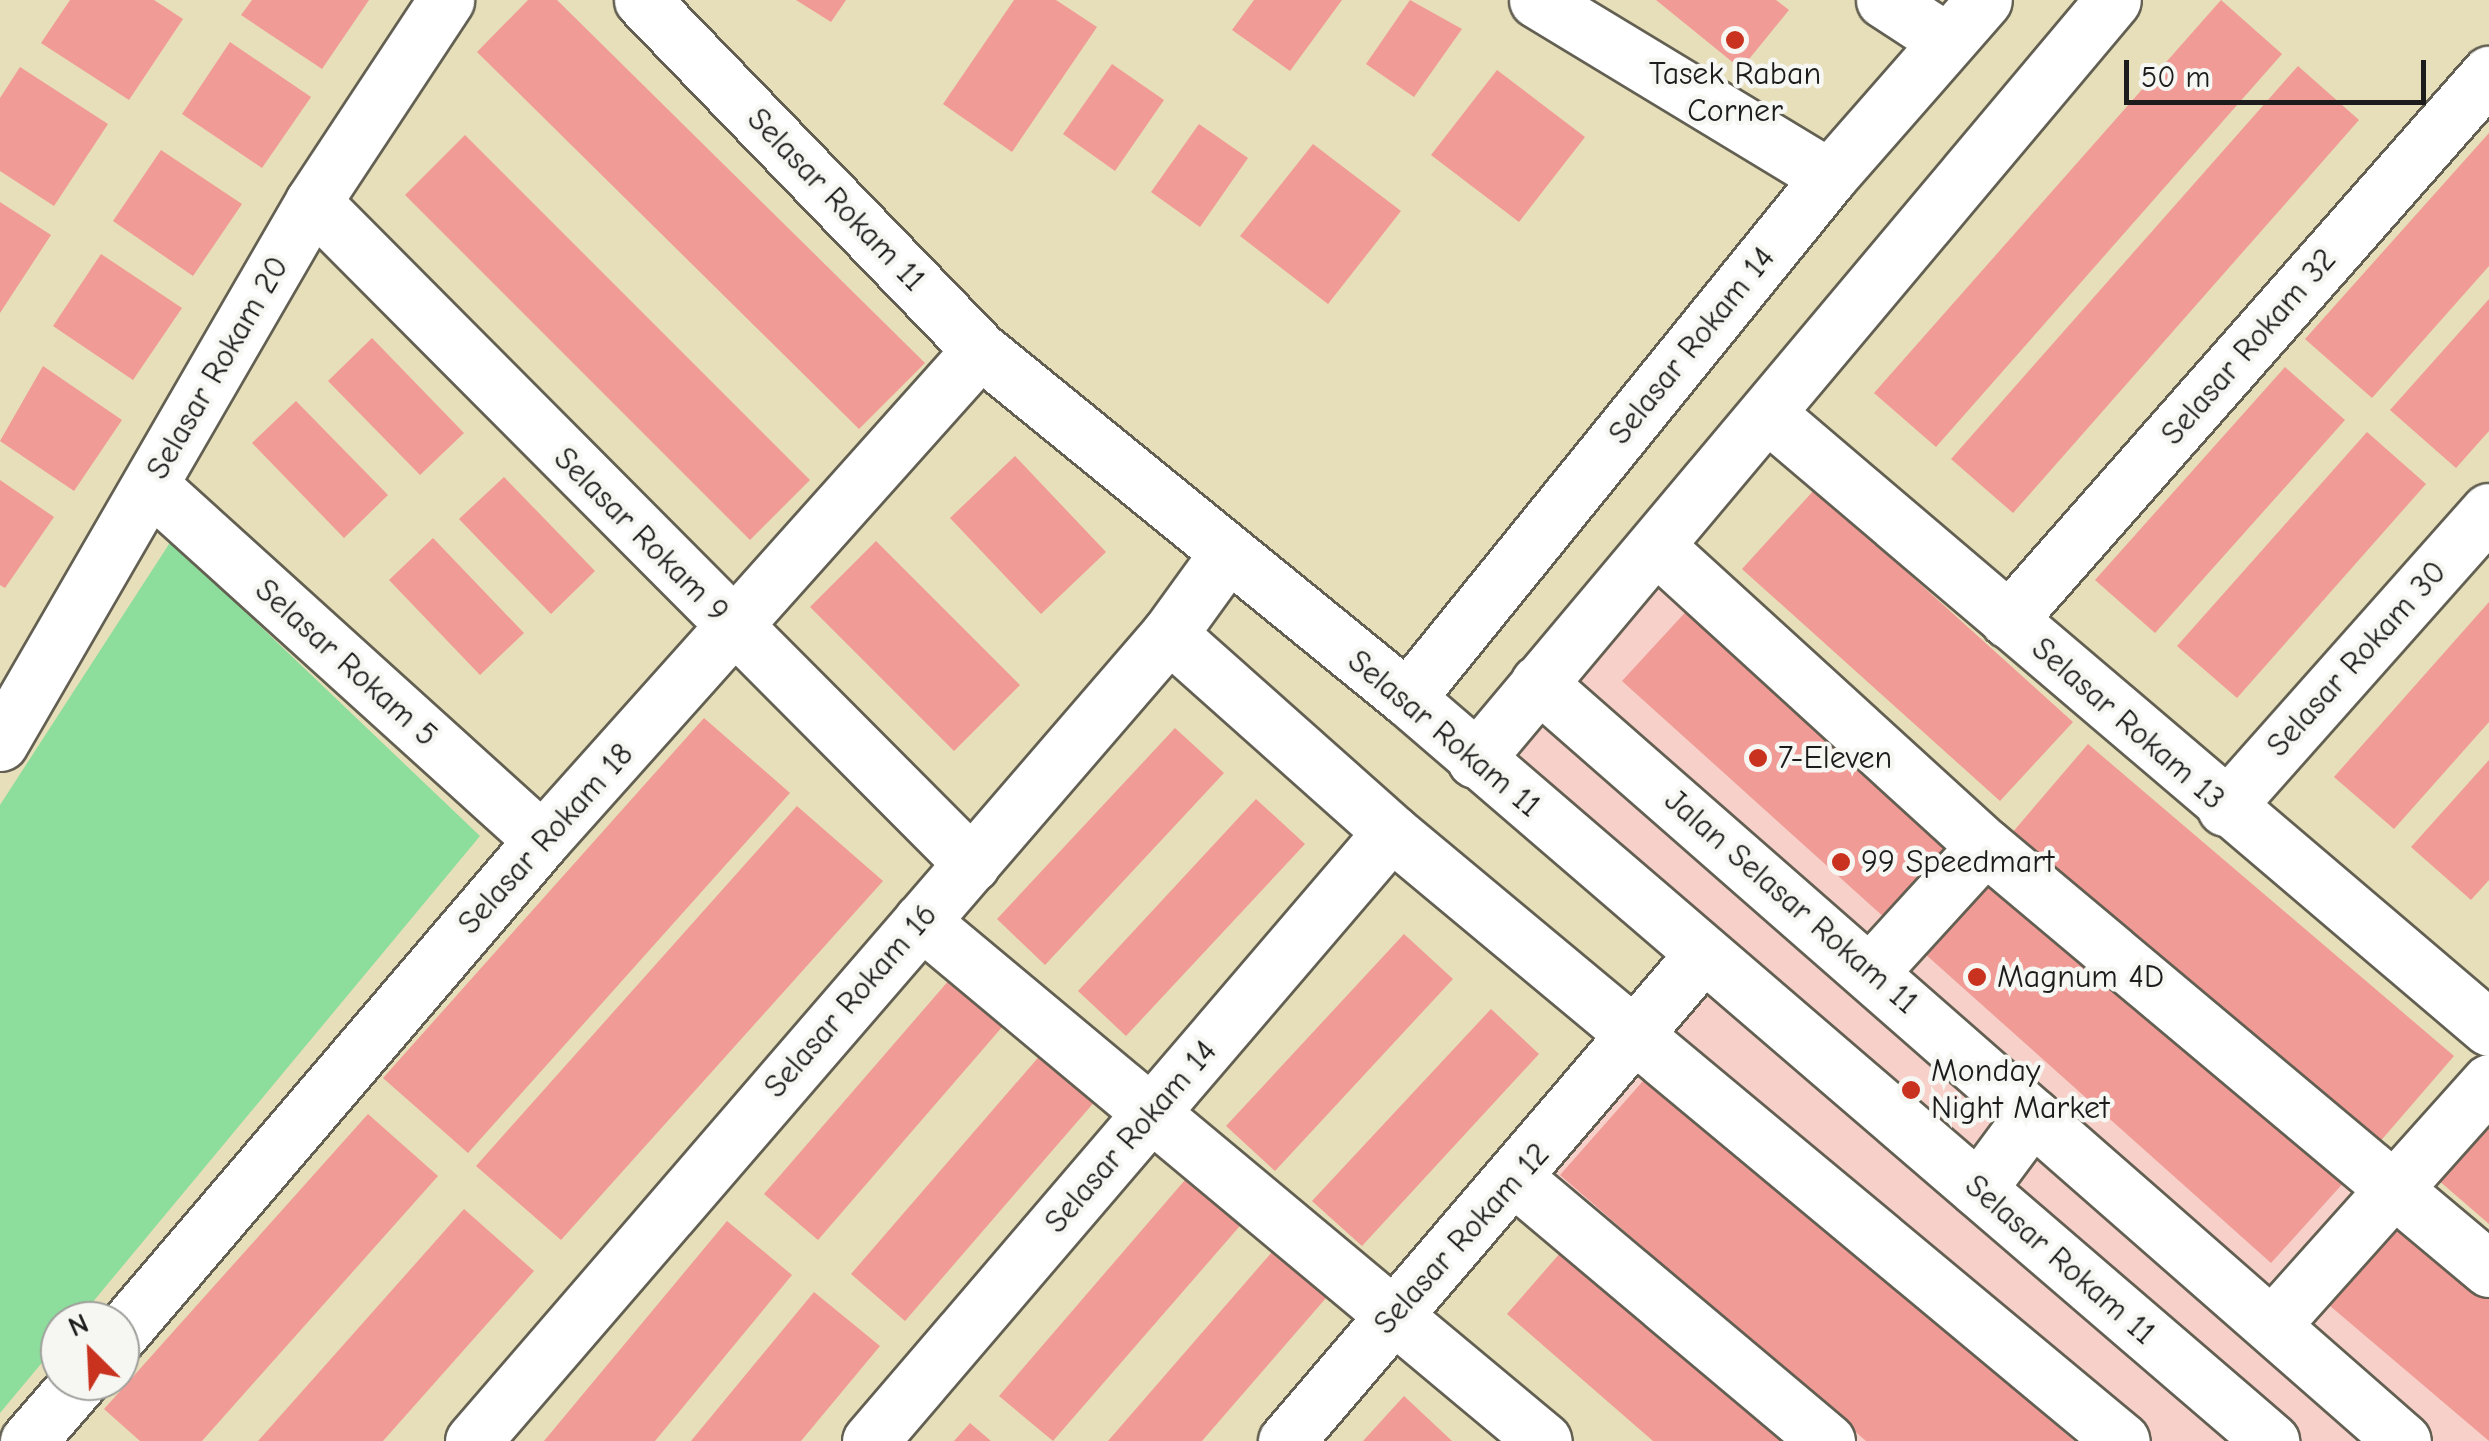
<!DOCTYPE html>
<style>
body{margin:0}
#map{position:relative;width:2489px;height:1441px;overflow:hidden;background:#e7dfb9;font-family:"Comic Neue",sans-serif}
div>[style]{position:absolute}
.built>*{inset:0;background:#f7d0c9}
.green>*{inset:0;background:#8ddd9c}
.building>*{inset:0;background:#f09b96}
.roads{filter:drop-shadow(2px 0 #636053) drop-shadow(-2px 0 #636053) drop-shadow(0 2px #636053) drop-shadow(0 -2px #636053)}
.minor>*{height:55px;margin:-27.5px;padding:0 27.5px;transform-origin:27.5px;border-radius:27.5px;background:#fff}
.dots>*{width:28px;height:28px;translate:-50% -50%;box-sizing:border-box;border:5px solid #f6f6f2;border-radius:50%}
span{translate:-50% -50%;white-space:nowrap;text-align:center;line-height:1.15;-webkit-text-stroke:9px #f6f6f2;paint-order:stroke}
.poi-label{font-size:32px;color:#1c1c1c}
.left{translate:0 -50%;text-align:left}
.street-label{font-size:32px;color:#1c1c1c}
.north{position:absolute;left:40px;top:1301px;width:100px;height:100px;box-sizing:border-box;background:#f6f6f2;border:2px solid #9f9f9c;border-radius:50%;rotate:336deg;font-size:28px;font-weight:700;line-height:40px;text-align:center;color:#1c1c1c}
.north::after{content:'';display:block;margin:auto;width:35px;height:45px;background:#c8321e;clip-path:polygon(50% 0,100% 100%,50% 72%,0 100%)}
.scale{position:absolute;left:2124px;top:60px;width:302px;height:45px;box-sizing:border-box;border:5px solid #1c1c1c;border-top:0;padding-left:12px;font-size:30px;line-height:35px;white-space:nowrap;color:#1c1c1c;-webkit-text-stroke:8px #f6f6f2;paint-order:stroke}
</style>
<div id="map">
<div class="built">
<i style="clip-path:polygon(1667px 560px,2489px 1273px,2489px 1441px,1827px 1441px,1517px 1177px,1703px 955px,1471px 756px)"></i>
</div>
<div class="green">
<i style="clip-path:polygon(171px 541px,480px 836px,77px 1321px,60px 1321px,60px 1341px,0 1413px,0 805px)"></i>
</div>
<div class="building">
<i style="clip-path:polygon(70px 0,154px 0,183px 19px,129px 100px,41px 43px)"></i>
<i style="clip-path:polygon(252px 0,369px 0,322px 69px,241px 15px)"></i>
<i style="clip-path:polygon(528px 0,557px 0,925px 363px,859px 429px,477px 52px)"></i>
<i style="clip-path:polygon(796px 0,846px 0,831px 22px)"></i>
<i style="clip-path:polygon(1014px 0,1056px 0,1097px 27px,1012px 152px,943px 104px)"></i>
<i style="clip-path:polygon(1254px 0,1342px 0,1290px 71px,1232px 30px)"></i>
<i style="clip-path:polygon(1410px 0,1462px 29px,1414px 97px,1366px 64px)"></i>
<i style="clip-path:polygon(1656px 0,1776px 0,1789px 10px,1741px 69px)"></i>
<i style="clip-path:polygon(2221px 0,2282px 54px,1936px 447px,1874px 393px)"></i>
<i style="clip-path:polygon(230px 42px,311px 97px,262px 168px,182px 114px)"></i>
<i style="clip-path:polygon(1112px 64px,1164px 100px,1115px 171px,1063px 134px)"></i>
<i style="clip-path:polygon(2298px 66px,2359px 120px,2013px 513px,1951px 459px)"></i>
<i style="clip-path:polygon(20px 67px,108px 124px,54px 206px,0 171px,0 98px)"></i>
<i style="clip-path:polygon(1497px 70px,1585px 137px,1519px 222px,1431px 155px)"></i>
<i style="clip-path:polygon(1199px 124px,1248px 158px,1200px 227px,1151px 192px)"></i>
<i style="clip-path:polygon(2489px 133px,2489px 266px,2372px 398px,2305px 339px)"></i>
<i style="clip-path:polygon(465px 135px,810px 480px,750px 540px,405px 195px)"></i>
<i style="clip-path:polygon(1313px 144px,1401px 211px,1328px 304px,1240px 236px)"></i>
<i style="clip-path:polygon(161px 150px,242px 204px,193px 276px,113px 221px)"></i>
<i style="clip-path:polygon(0 202px,51px 235px,0 313px)"></i>
<i style="clip-path:polygon(101px 254px,182px 308px,133px 380px,53px 326px)"></i>
<i style="clip-path:polygon(2489px 299px,2489px 431px,2456px 468px,2390px 410px)"></i>
<i style="clip-path:polygon(372px 338px,464px 433px,420px 475px,328px 381px)"></i>
<i style="clip-path:polygon(43px 366px,122px 420px,74px 491px,0 441px)"></i>
<i style="clip-path:polygon(2285px 367px,2345px 420px,2155px 633px,2095px 580px)"></i>
<i style="clip-path:polygon(296px 401px,388px 495px,344px 538px,252px 443px)"></i>
<i style="clip-path:polygon(2367px 432px,2426px 484px,2237px 698px,2177px 646px)"></i>
<i style="clip-path:polygon(1015px 456px,1106px 552px,1041px 614px,950px 518px)"></i>
<i style="clip-path:polygon(504px 477px,595px 571px,551px 614px,459px 519px)"></i>
<i style="clip-path:polygon(0 480px,54px 517px,5px 588px,0 585px)"></i>
<i style="clip-path:polygon(1815px 489px,2073px 722px,2000px 801px,1742px 569px)"></i>
<i style="clip-path:polygon(433px 538px,524px 633px,480px 675px,389px 580px)"></i>
<i style="clip-path:polygon(876px 541px,1020px 685px,954px 751px,810px 607px)"></i>
<i style="clip-path:polygon(2489px 602px,2489px 722px,2394px 829px,2334px 777px)"></i>
<i style="clip-path:polygon(1692px 605px,1956px 842px,1886px 919px,1622px 681px)"></i>
<i style="clip-path:polygon(704px 718px,790px 793px,468px 1153px,383px 1078px)"></i>
<i style="clip-path:polygon(1175px 728px,1224px 773px,1045px 965px,997px 919px)"></i>
<i style="clip-path:polygon(2088px 744px,2454px 1056px,2378px 1144px,2012px 833px)"></i>
<i style="clip-path:polygon(2489px 760px,2489px 880px,2471px 900px,2411px 847px)"></i>
<i style="clip-path:polygon(1256px 799px,1305px 844px,1126px 1036px,1078px 991px)"></i>
<i style="clip-path:polygon(797px 806px,883px 881px,561px 1240px,476px 1166px)"></i>
<i style="clip-path:polygon(1991px 862px,2346px 1180px,2271px 1263px,1915px 945px)"></i>
<i style="clip-path:polygon(1404px 934px,1453px 979px,1275px 1171px,1226px 1126px)"></i>
<i style="clip-path:polygon(963px 964px,1016px 1011px,818px 1240px,764px 1194px)"></i>
<i style="clip-path:polygon(1491px 1009px,1539px 1054px,1362px 1246px,1312px 1201px)"></i>
<i style="clip-path:polygon(1049px 1045px,1103px 1092px,905px 1321px,851px 1274px)"></i>
<i style="clip-path:polygon(1650px 1073px,2074px 1441px,1866px 1441px,1560px 1175px)"></i>
<i style="clip-path:polygon(2489px 1105px,2489px 1224px,2430px 1173px)"></i>
<i style="clip-path:polygon(368px 1114px,438px 1176px,202px 1441px,140px 1441px,104px 1409px)"></i>
<i style="clip-path:polygon(1197px 1166px,1252px 1212px,1053px 1441px,999px 1396px)"></i>
<i style="clip-path:polygon(2392px 1206px,2489px 1290px,2489px 1441px,2316px 1294px)"></i>
<i style="clip-path:polygon(464px 1209px,534px 1271px,383px 1441px,258px 1441px)"></i>
<i style="clip-path:polygon(727px 1221px,792px 1275px,655px 1441px,544px 1441px)"></i>
<i style="clip-path:polygon(1285px 1237px,1339px 1283px,1202px 1441px,1108px 1441px)"></i>
<i style="clip-path:polygon(1568px 1244px,1794px 1441px,1653px 1441px,1507px 1314px)"></i>
<i style="clip-path:polygon(814px 1292px,880px 1346px,801px 1441px,691px 1441px)"></i>
<i style="clip-path:polygon(1404px 1396px,1452px 1441px,1363px 1441px)"></i>
<i style="clip-path:polygon(970px 1423px,991px 1441px,954px 1441px)"></i>
</div>
<div class="roads">
<div class="minor">
<i style="left:642px;top:0;width:487px;rotate:46deg"></i>
<i style="left:980px;top:350px;width:551px;rotate:39.18deg"></i>
<i style="left:1407px;top:698px;width:1140px;rotate:40.69deg"></i>
<i style="left:1537px;top:0;width:341px;rotate:31.2deg"></i>
<i style="left:1884px;top:0;width:75px;rotate:33.1deg"></i>
<i style="left:313px;top:202px;width:934px;rotate:45.13deg"></i>
<i style="left:1770px;top:416px;width:944px;rotate:40.4deg"></i>
<i style="left:151px;top:486px;width:527px;rotate:42.16deg"></i>
<i style="left:1656px;top:546px;width:445px;rotate:42.4deg"></i>
<i style="left:1985px;top:846px;width:658px;rotate:40.01deg"></i>
<i style="left:2008px;top:620px;width:728px;rotate:-48.62deg"></i>
<i style="left:1169px;top:634px;width:297px;rotate:41.7deg"></i>
<i style="left:1391px;top:832px;width:951px;rotate:39.8deg"></i>
<i style="left:1538px;top:683px;width:1150px;rotate:41.23deg"></i>
<i style="left:1407px;top:698px;width:670px;rotate:-50.99deg"></i>
<i style="left:1829px;top:177px;width:235px;rotate:-48.8deg"></i>
<i style="left:0;top:743px;width:625px;rotate:-59.95deg"></i>
<i style="left:313px;top:202px;width:242px;rotate:-56.6deg"></i>
<i style="left:1475px;top:760px;width:992px;rotate:-49.99deg"></i>
<i style="left:2225px;top:808px;width:397px;rotate:-48.4deg"></i>
<i style="left:921px;top:921px;width:811px;rotate:39.85deg"></i>
<i style="left:1871px;top:971px;width:169px;rotate:-47.6deg"></i>
<i style="left:1518px;top:1181px;width:404px;rotate:40.1deg"></i>
<i style="left:1978px;top:1189px;width:91px;rotate:-53.5deg"></i>
<i style="left:2272px;top:1325px;width:326px;rotate:-48.2deg"></i>
<i style="left:120px;top:1334px;width:650px;rotate:-49.49deg"></i>
<i style="left:542px;top:840px;width:657px;rotate:-48.21deg"></i>
<i style="left:28px;top:1441px;width:79px;rotate:-49.1deg"></i>
<i style="left:473px;top:1441px;width:1066px;rotate:-49.22deg"></i>
<i style="left:1169px;top:634px;width:94px;rotate:-54.1deg"></i>
<i style="left:870px;top:1441px;width:801px;rotate:-49.45deg"></i>
<i style="left:1286px;top:1441px;width:641px;rotate:-49.43deg"></i>
</div>
</div>
<div class="dots">
<i style="left:1735px;top:40px;background:#c8321e"></i>
<i style="left:1758px;top:758px;background:#c8321e"></i>
<i style="left:1841px;top:862px;background:#c8321e"></i>
<i style="left:1977px;top:977px;background:#c8321e"></i>
<i style="left:1911px;top:1090px;background:#c8321e"></i>
</div>
<div class="poi-label">
<span style="left:1735px;top:93px">Tasek Raban<br>Corner</span>
<span class="left" style="left:1778px;top:758px">7-Eleven</span>
<span class="left" style="left:1861px;top:862px">99 Speedmart</span>
<span class="left" style="left:1997px;top:977px">Magnum 4D</span>
<span class="left" style="left:1931px;top:1090px">Monday<br>Night Market</span>
</div>
<div class="street-label">
<span style="left:836px;top:200px;rotate:46deg">Selasar Rokam 11</span>
<span style="left:1692px;top:346px;rotate:-51deg">Selasar Rokam 14</span>
<span style="left:2249px;top:347px;rotate:-49deg">Selasar Rokam 32</span>
<span style="left:218px;top:368px;rotate:-60deg">Selasar Rokam 20</span>
<span style="left:641px;top:535px;rotate:45deg">Selasar Rokam 9</span>
<span style="left:2357px;top:659px;rotate:-48deg">Selasar Rokam 30</span>
<span style="left:346px;top:663px;rotate:42deg">Selasar Rokam 5</span>
<span style="left:2128px;top:724px;rotate:41deg">Selasar Rokam 13</span>
<span style="left:1444px;top:734px;rotate:40deg">Selasar Rokam 11</span>
<span style="left:546px;top:839px;rotate:-48deg">Selasar Rokam 18</span>
<span style="left:1791px;top:902px;rotate:41deg">Jalan Selasar Rokam 11</span>
<span style="left:851px;top:1001px;rotate:-49deg">Selasar Rokam 16</span>
<span style="left:1131px;top:1137px;rotate:-49deg">Selasar Rokam 14</span>
<span style="left:1462px;top:1239px;rotate:-48deg">Selasar Rokam 12</span>
<span style="left:2060px;top:1260px;rotate:41deg">Selasar Rokam 11</span>
</div>
<div class="north">N</div>
<div class="scale">50 m</div>
</div>
